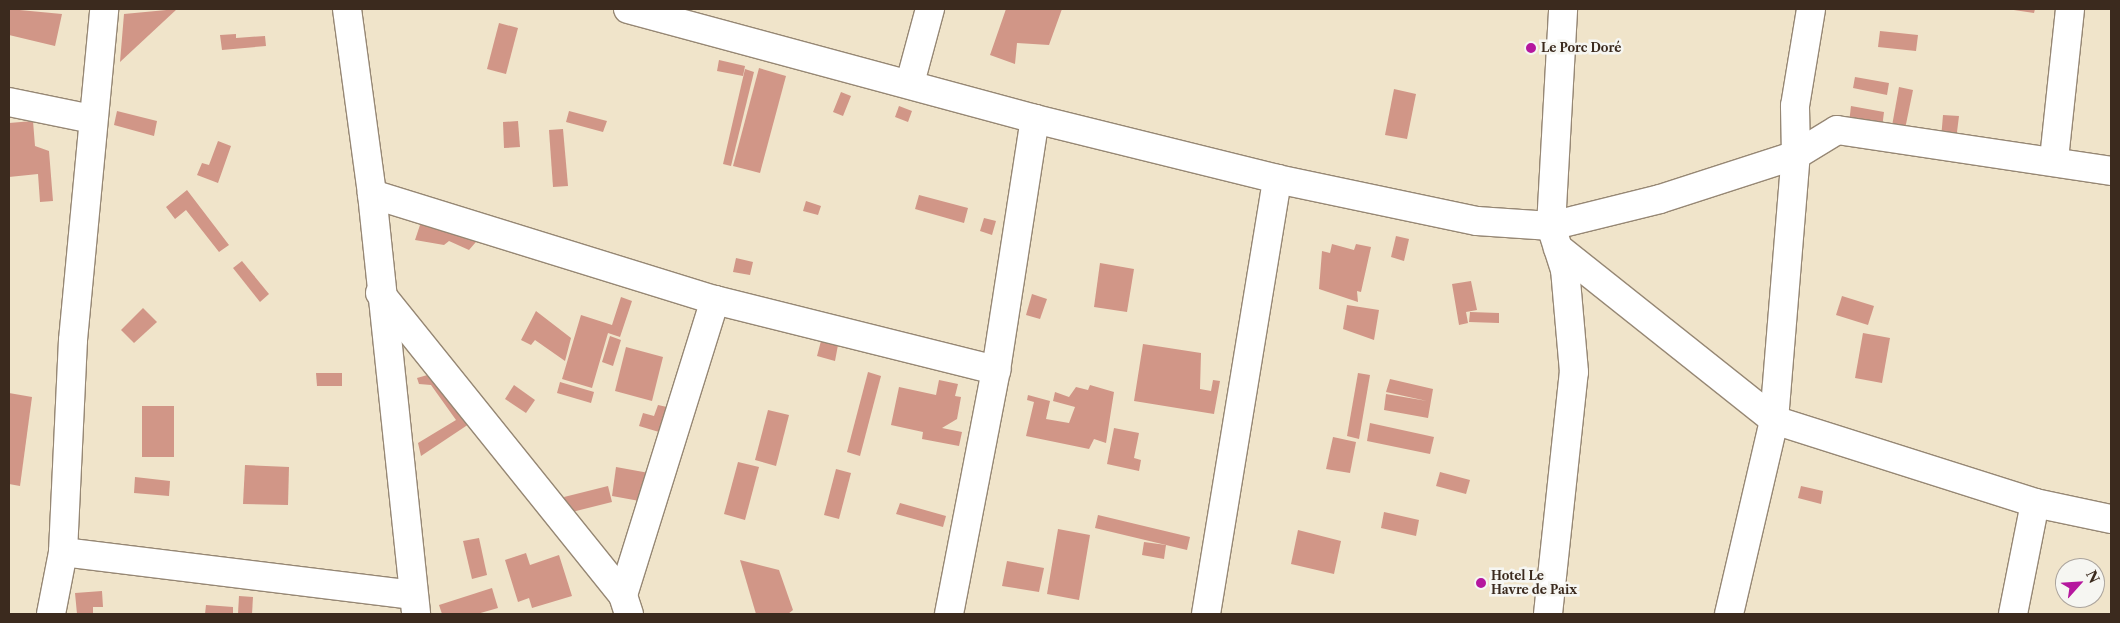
<!DOCTYPE html>
<meta charset="utf-8">
<style>
body{margin:0}
#map{position:relative;width:2120px;height:623px;overflow:hidden;background:#f0e4ca;font-family:"Libre Caslon Text",serif}
div>[style]{position:absolute}
.building>*{inset:0;background:#d19687}
.roads{filter:drop-shadow(1px 0 #968774) drop-shadow(-1px 0 #968774) drop-shadow(0 1px #968774) drop-shadow(0 -1px #968774)}
.minor>*{height:28px;margin:-14px;padding:0 14px;transform-origin:14px;border-radius:14px;background:#fff}
.dots>*{width:14px;height:14px;translate:-50% -50%;box-sizing:border-box;border:2px solid #f6f6f2;border-radius:50%}
span{translate:-50% -50%;white-space:nowrap;text-align:center;line-height:1.15;-webkit-text-stroke:5px #f6f6f2;paint-order:stroke}
.poi-label{font-size:12px;color:#3b2a1e;font-weight:700}
.left{translate:0 -50%;text-align:left}
.frame{position:absolute;inset:0;border:10px solid #3b2a1e;pointer-events:none}
.north{position:absolute;left:2055px;top:558px;width:50px;height:50px;box-sizing:border-box;background:#f6f6f2;border:1px solid #aba49d;border-radius:50%;rotate:64deg;font-size:14px;font-weight:700;line-height:20px;text-align:center;color:#3b2a1e}
.north::after{content:'';display:block;margin:auto;width:18px;height:22px;background:#b5179e;clip-path:polygon(50% 0,100% 100%,50% 72%,0 100%)}
</style>
<div id="map">
<div class="building">
<i style="clip-path:polygon(9px 9px,62px 14px,55px 46px,9px 35px)"></i>
<i style="clip-path:polygon(177px 9px,120px 62px,124px 14px)"></i>
<i style="clip-path:polygon(1006px 9px,1062px 9px,1049px 45px,1017px 43px,1015px 64px,990px 55px)"></i>
<i style="clip-path:polygon(2007px 9px,2035px 9px,2034px 13px)"></i>
<i style="clip-path:polygon(499px 23px,518px 28px,506px 74px,487px 69px)"></i>
<i style="clip-path:polygon(1880px 31px,1918px 35px,1916px 51px,1878px 47px)"></i>
<i style="clip-path:polygon(236px 34px,236px 38px,265px 36px,266px 46px,222px 50px,220px 35px)"></i>
<i style="clip-path:polygon(719px 60px,745px 66px,743px 76px,717px 71px)"></i>
<i style="clip-path:polygon(759px 68px,786px 76px,760px 173px,733px 166px)"></i>
<i style="clip-path:polygon(745px 69px,754px 72px,731px 166px,723px 164px)"></i>
<i style="clip-path:polygon(1855px 77px,1889px 83px,1887px 95px,1853px 88px)"></i>
<i style="clip-path:polygon(1899px 87px,1913px 90px,1905px 129px,1892px 126px)"></i>
<i style="clip-path:polygon(1394px 89px,1416px 94px,1407px 139px,1385px 135px)"></i>
<i style="clip-path:polygon(841px 92px,851px 96px,843px 116px,833px 112px)"></i>
<i style="clip-path:polygon(899px 106px,912px 111px,908px 122px,895px 117px)"></i>
<i style="clip-path:polygon(1851px 106px,1884px 112px,1882px 128px,1849px 123px)"></i>
<i style="clip-path:polygon(117px 111px,157px 121px,154px 136px,114px 125px)"></i>
<i style="clip-path:polygon(569px 111px,607px 121px,603px 132px,566px 122px)"></i>
<i style="clip-path:polygon(1943px 115px,1959px 116px,1956px 140px,1941px 139px)"></i>
<i style="clip-path:polygon(33px 121px,35px 146px,49px 151px,53px 201px,40px 202px,38px 174px,9px 177px,9px 123px)"></i>
<i style="clip-path:polygon(518px 121px,520px 147px,504px 148px,503px 122px)"></i>
<i style="clip-path:polygon(563px 129px,568px 186px,553px 187px,549px 130px)"></i>
<i style="clip-path:polygon(218px 141px,231px 146px,218px 183px,197px 175px,202px 163px,209px 165px)"></i>
<i style="clip-path:polygon(187px 190px,229px 245px,219px 252px,186px 210px,175px 219px,166px 207px)"></i>
<i style="clip-path:polygon(919px 195px,968px 208px,964px 223px,915px 209px)"></i>
<i style="clip-path:polygon(806px 201px,821px 206px,818px 215px,803px 211px)"></i>
<i style="clip-path:polygon(984px 218px,996px 221px,992px 235px,980px 231px)"></i>
<i style="clip-path:polygon(421px 222px,482px 235px,469px 250px,449px 241px,444px 245px,415px 240px)"></i>
<i style="clip-path:polygon(1396px 236px,1409px 239px,1404px 261px,1391px 257px)"></i>
<i style="clip-path:polygon(1332px 244px,1354px 250px,1356px 244px,1371px 247px,1361px 292px,1357px 291px,1358px 302px,1319px 289px,1322px 251px,1330px 253px)"></i>
<i style="clip-path:polygon(736px 258px,753px 262px,750px 275px,733px 272px)"></i>
<i style="clip-path:polygon(242px 261px,269px 294px,260px 302px,233px 268px)"></i>
<i style="clip-path:polygon(1100px 263px,1134px 269px,1127px 312px,1094px 307px)"></i>
<i style="clip-path:polygon(1471px 281px,1477px 310px,1466px 312px,1468px 323px,1459px 325px,1452px 284px)"></i>
<i style="clip-path:polygon(1032px 294px,1047px 299px,1040px 319px,1026px 315px)"></i>
<i style="clip-path:polygon(1842px 296px,1874px 306px,1868px 325px,1836px 315px)"></i>
<i style="clip-path:polygon(621px 297px,632px 301px,620px 337px,608px 333px,592px 388px,562px 379px,581px 315px,612px 325px)"></i>
<i style="clip-path:polygon(1347px 305px,1379px 310px,1374px 340px,1343px 329px)"></i>
<i style="clip-path:polygon(143px 308px,157px 322px,134px 343px,121px 330px)"></i>
<i style="clip-path:polygon(536px 311px,571px 338px,565px 361px,535px 340px,531px 345px,521px 340px)"></i>
<i style="clip-path:polygon(1470px 312px,1499px 313px,1499px 323px,1469px 322px)"></i>
<i style="clip-path:polygon(1863px 333px,1890px 338px,1882px 383px,1855px 378px)"></i>
<i style="clip-path:polygon(610px 336px,621px 340px,613px 366px,602px 362px)"></i>
<i style="clip-path:polygon(821px 341px,838px 345px,835px 361px,817px 356px)"></i>
<i style="clip-path:polygon(1143px 344px,1201px 353px,1200px 389px,1211px 391px,1213px 380px,1220px 381px,1214px 414px,1134px 401px)"></i>
<i style="clip-path:polygon(626px 347px,663px 357px,652px 401px,615px 391px)"></i>
<i style="clip-path:polygon(868px 372px,881px 376px,860px 456px,847px 452px)"></i>
<i style="clip-path:polygon(316px 373px,342px 373px,342px 386px,317px 386px)"></i>
<i style="clip-path:polygon(1358px 373px,1370px 375px,1359px 439px,1347px 436px)"></i>
<i style="clip-path:polygon(431px 374px,475px 420px,421px 456px,418px 443px,456px 420px,431px 385px,419px 384px,417px 378px)"></i>
<i style="clip-path:polygon(1390px 379px,1433px 389px,1428px 418px,1384px 410px,1386px 394px,1427px 401px,1386px 392px)"></i>
<i style="clip-path:polygon(939px 380px,958px 384px,955px 396px,961px 397px,957px 419px,942px 428px,962px 432px,959px 446px,922px 439px,923px 432px,891px 425px,899px 387px,936px 395px)"></i>
<i style="clip-path:polygon(560px 382px,594px 392px,591px 403px,557px 393px)"></i>
<i style="clip-path:polygon(514px 385px,535px 400px,526px 413px,505px 399px)"></i>
<i style="clip-path:polygon(1090px 385px,1114px 392px,1106px 443px,1094px 439px,1089px 449px,1026px 436px,1034px 402px,1027px 400px,1028px 395px,1050px 401px,1046px 419px,1069px 423px,1075px 407px,1053px 401px,1055px 392px,1069px 397px,1076px 387px,1088px 390px)"></i>
<i style="clip-path:polygon(9px 393px,32px 397px,20px 486px,9px 484px)"></i>
<i style="clip-path:polygon(658px 405px,667px 407px,659px 432px,639px 426px,643px 413px,654px 416px)"></i>
<i style="clip-path:polygon(142px 406px,174px 406px,174px 457px,142px 457px)"></i>
<i style="clip-path:polygon(768px 410px,789px 415px,776px 466px,755px 460px)"></i>
<i style="clip-path:polygon(1370px 423px,1434px 437px,1430px 454px,1367px 441px)"></i>
<i style="clip-path:polygon(1114px 428px,1139px 433px,1134px 458px,1141px 460px,1139px 471px,1107px 464px)"></i>
<i style="clip-path:polygon(1333px 437px,1356px 442px,1350px 473px,1326px 469px)"></i>
<i style="clip-path:polygon(738px 462px,759px 467px,745px 520px,724px 514px)"></i>
<i style="clip-path:polygon(245px 465px,289px 467px,288px 505px,243px 504px)"></i>
<i style="clip-path:polygon(616px 467px,649px 473px,645px 502px,612px 496px)"></i>
<i style="clip-path:polygon(836px 469px,851px 473px,839px 519px,824px 515px)"></i>
<i style="clip-path:polygon(1440px 472px,1470px 480px,1466px 494px,1436px 486px)"></i>
<i style="clip-path:polygon(135px 477px,170px 481px,169px 496px,134px 493px)"></i>
<i style="clip-path:polygon(608px 486px,612px 502px,568px 513px,564px 497px)"></i>
<i style="clip-path:polygon(1801px 486px,1823px 491px,1821px 504px,1798px 498px)"></i>
<i style="clip-path:polygon(900px 503px,946px 516px,943px 527px,896px 514px)"></i>
<i style="clip-path:polygon(1384px 512px,1419px 520px,1416px 536px,1381px 528px)"></i>
<i style="clip-path:polygon(1098px 515px,1190px 537px,1187px 550px,1095px 528px)"></i>
<i style="clip-path:polygon(1058px 529px,1090px 535px,1079px 600px,1047px 594px)"></i>
<i style="clip-path:polygon(1298px 530px,1341px 541px,1334px 574px,1291px 564px)"></i>
<i style="clip-path:polygon(479px 538px,487px 575px,472px 579px,463px 541px)"></i>
<i style="clip-path:polygon(1144px 542px,1166px 545px,1164px 559px,1142px 555px)"></i>
<i style="clip-path:polygon(526px 553px,530px 565px,559px 555px,572px 596px,532px 608px,529px 598px,518px 602px,505px 560px)"></i>
<i style="clip-path:polygon(740px 560px,779px 570px,793px 610px,788px 614px,756px 614px)"></i>
<i style="clip-path:polygon(1007px 561px,1044px 568px,1039px 592px,1002px 586px)"></i>
<i style="clip-path:polygon(492px 588px,498px 608px,477px 614px,442px 614px,439px 605px)"></i>
<i style="clip-path:polygon(102px 591px,103px 607px,93px 607px,93px 614px,77px 614px,75px 593px)"></i>
<i style="clip-path:polygon(239px 596px,253px 597px,252px 614px,238px 614px)"></i>
<i style="clip-path:polygon(206px 605px,233px 607px,233px 614px,205px 614px)"></i>
</div>
<div class="roads">
<div class="minor">
<i style="left:347px;top:9px;width:187px;rotate:82.3deg"></i>
<i style="left:372px;top:194px;width:422px;rotate:84deg"></i>
<i style="left:628px;top:9px;width:422px;rotate:15.1deg"></i>
<i style="left:1035px;top:119px;width:249px;rotate:13.9deg"></i>
<i style="left:1277px;top:179px;width:204px;rotate:11.9deg"></i>
<i style="left:1477px;top:221px;width:74px;rotate:3.9deg"></i>
<i style="left:1551px;top:226px;width:112px;rotate:-13.9deg"></i>
<i style="left:1660px;top:199px;width:143px;rotate:-17.9deg"></i>
<i style="left:1796px;top:155px;width:48px;rotate:-31.4deg"></i>
<i style="left:1837px;top:130px;width:277px;rotate:8.5deg"></i>
<i style="left:910px;top:83px;width:77px;rotate:-74.9deg"></i>
<i style="left:9px;top:102px;width:85px;rotate:11.6deg"></i>
<i style="left:2054px;top:159px;width:151px;rotate:-83.9deg"></i>
<i style="left:372px;top:194px;width:359px;rotate:17.2deg"></i>
<i style="left:715px;top:300px;width:290px;rotate:14deg"></i>
<i style="left:1558px;top:248px;width:276px;rotate:38.5deg"></i>
<i style="left:1774px;top:420px;width:274px;rotate:17.6deg"></i>
<i style="left:2035px;top:503px;width:78px;rotate:11.9deg"></i>
<i style="left:380px;top:293px;width:388px;rotate:51.2deg"></i>
<i style="left:63px;top:552px;width:353px;rotate:7deg"></i>
<i style="left:51px;top:614px;width:63px;rotate:-79deg"></i>
<i style="left:63px;top:552px;width:212px;rotate:-87.3deg"></i>
<i style="left:73px;top:340px;width:332px;rotate:-84.6deg"></i>
<i style="left:629px;top:614px;width:20px;rotate:-108deg"></i>
<i style="left:623px;top:595px;width:309px;rotate:-72.7deg"></i>
<i style="left:949px;top:614px;width:248px;rotate:-79.1deg"></i>
<i style="left:996px;top:370px;width:254px;rotate:-81.2deg"></i>
<i style="left:1206px;top:614px;width:441px;rotate:-80.7deg"></i>
<i style="left:1548px;top:614px;width:243px;rotate:-83.9deg"></i>
<i style="left:1574px;top:372px;width:102px;rotate:-95deg"></i>
<i style="left:1565px;top:270px;width:46px;rotate:-107.7deg"></i>
<i style="left:1551px;top:226px;width:217px;rotate:-86.8deg"></i>
<i style="left:1729px;top:614px;width:199px;rotate:-76.9deg"></i>
<i style="left:1774px;top:420px;width:266px;rotate:-85.3deg"></i>
<i style="left:1796px;top:155px;width:49px;rotate:-91.2deg"></i>
<i style="left:1795px;top:106px;width:98px;rotate:-80.6deg"></i>
<i style="left:2013px;top:614px;width:113px;rotate:-78.8deg"></i>
</div>
</div>
<div class="dots">
<i style="left:1531px;top:48px;background:#b5179e"></i>
<i style="left:1481px;top:583px;background:#b5179e"></i>
</div>
<div class="poi-label">
<span class="left" style="left:1541px;top:48px">Le Porc Doré</span>
<span class="left" style="left:1491px;top:583px">Hotel Le<br>Havre de Paix</span>
</div>
<div class="frame"></div>
<div class="north">N</div>
</div>
